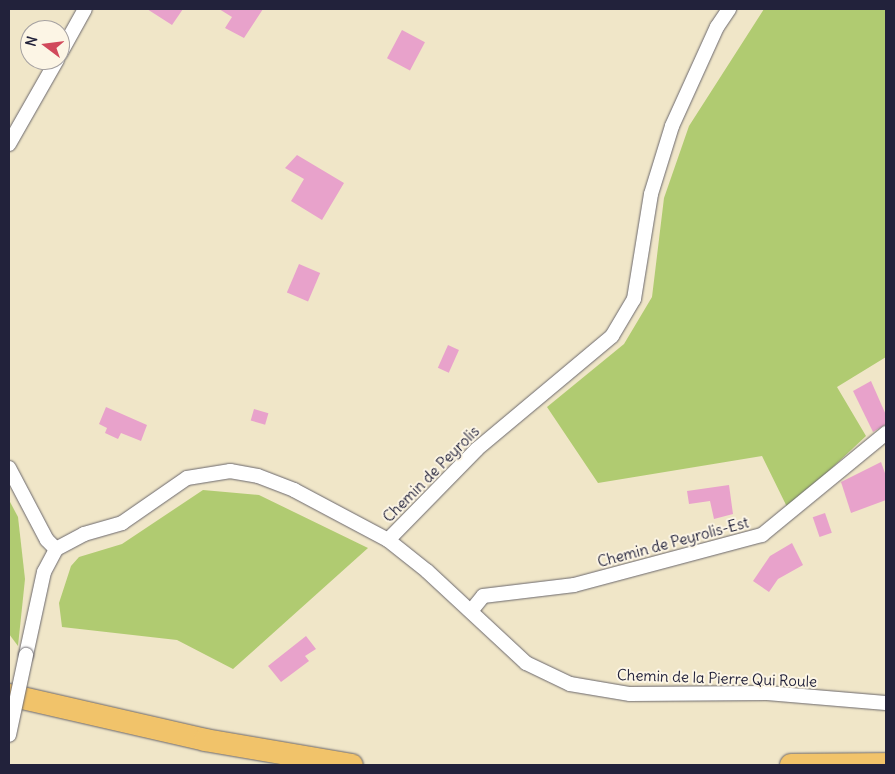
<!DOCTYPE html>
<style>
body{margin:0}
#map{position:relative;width:895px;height:774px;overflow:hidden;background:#f0e6c8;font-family:Delius,sans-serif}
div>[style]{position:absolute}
.green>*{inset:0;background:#b0cb71}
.building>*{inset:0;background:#e8a2cb;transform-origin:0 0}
.roads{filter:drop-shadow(0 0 1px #6a676c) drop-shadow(0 0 1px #6a676c)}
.street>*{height:14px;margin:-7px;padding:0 7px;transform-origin:7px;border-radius:7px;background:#fff}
.primary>*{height:22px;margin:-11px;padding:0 11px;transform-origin:11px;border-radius:11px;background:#f1c36a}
.bridges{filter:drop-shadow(0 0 1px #6a676c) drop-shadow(0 0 1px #6a676c)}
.street-bridge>*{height:14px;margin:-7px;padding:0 7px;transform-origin:7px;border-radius:7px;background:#fff}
span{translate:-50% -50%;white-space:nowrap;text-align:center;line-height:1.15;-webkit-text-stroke:4px #fcf5e5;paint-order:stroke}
.street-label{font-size:15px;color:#22223b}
.frame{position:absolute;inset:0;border:10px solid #22223b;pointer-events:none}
.north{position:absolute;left:20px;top:20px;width:50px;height:50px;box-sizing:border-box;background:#fcf5e5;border:1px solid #a5a1a1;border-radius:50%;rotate:285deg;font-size:14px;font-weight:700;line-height:20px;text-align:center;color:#22223b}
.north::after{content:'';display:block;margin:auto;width:18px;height:22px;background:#d1495b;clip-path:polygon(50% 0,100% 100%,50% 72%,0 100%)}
</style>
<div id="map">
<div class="green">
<i style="clip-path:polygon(764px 9px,886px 9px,886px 357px,837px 387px,866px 436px,788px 509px,762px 456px,598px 483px,547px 407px,624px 344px,652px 297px,664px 198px,689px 126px)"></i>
<i style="clip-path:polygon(203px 490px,259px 495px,368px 548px,233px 669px,177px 640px,62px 627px,59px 603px,71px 566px,79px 557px,122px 544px)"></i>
<i style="clip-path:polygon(9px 500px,18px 517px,25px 579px,18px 646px,9px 634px)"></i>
</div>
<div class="building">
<i style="clip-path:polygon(147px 9px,183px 9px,172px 25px)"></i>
<i style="clip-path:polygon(219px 9px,263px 9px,244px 38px,225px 28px,232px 17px)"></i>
<i style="left:402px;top:30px;width:26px;height:32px;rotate:28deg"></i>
<i style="clip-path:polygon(297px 155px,344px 183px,322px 220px,291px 201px,304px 179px,285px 168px)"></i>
<i style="left:299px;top:264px;width:23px;height:31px;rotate:23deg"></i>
<i style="left:448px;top:345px;width:12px;height:25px;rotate:24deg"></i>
<i style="clip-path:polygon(871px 381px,886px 415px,886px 424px,873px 432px,853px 391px)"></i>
<i style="clip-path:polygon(106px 407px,147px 425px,141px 441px,121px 433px,118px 439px,105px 433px,107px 428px,99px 424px)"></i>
<i style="left:254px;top:409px;width:15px;height:12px;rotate:16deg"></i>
<i style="clip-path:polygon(881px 462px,886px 476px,886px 500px,851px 513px,841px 482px)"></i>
<i style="clip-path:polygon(729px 485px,733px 514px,714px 519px,710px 501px,689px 504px,687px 491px)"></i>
<i style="left:825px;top:513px;width:21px;height:13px;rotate:71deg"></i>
<i style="clip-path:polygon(792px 543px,803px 565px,778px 579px,769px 592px,753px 581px,770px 556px)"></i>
<i style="clip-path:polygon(306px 636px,316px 649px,305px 656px,309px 661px,281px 682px,268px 666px)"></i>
</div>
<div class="roads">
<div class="street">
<i style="left:60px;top:54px;width:51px;rotate:-60.9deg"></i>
<i style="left:9px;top:144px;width:97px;rotate:-60.3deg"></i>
<i style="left:9px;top:468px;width:81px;rotate:62.2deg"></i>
<i style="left:47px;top:540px;width:13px;rotate:45deg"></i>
<i style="left:388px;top:540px;width:127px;rotate:-45.6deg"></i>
<i style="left:477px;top:449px;width:176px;rotate:-39.9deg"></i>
<i style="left:612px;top:336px;width:43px;rotate:-59.3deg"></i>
<i style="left:634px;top:299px;width:106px;rotate:-80.8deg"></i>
<i style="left:651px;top:194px;width:71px;rotate:-72.8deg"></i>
<i style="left:672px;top:126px;width:109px;rotate:-65.6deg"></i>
<i style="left:717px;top:27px;width:22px;rotate:-56deg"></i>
<i style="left:471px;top:611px;width:19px;rotate:-51deg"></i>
<i style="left:483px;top:596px;width:92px;rotate:-6.9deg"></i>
<i style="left:574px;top:585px;width:195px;rotate:-14.9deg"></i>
<i style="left:762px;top:535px;width:161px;rotate:-39.4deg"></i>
<i style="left:26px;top:655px;width:85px;rotate:-77.8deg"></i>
<i style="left:44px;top:572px;width:26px;rotate:-62deg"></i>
<i style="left:56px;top:549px;width:32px;rotate:-28deg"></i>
<i style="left:84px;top:534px;width:40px;rotate:-16deg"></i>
<i style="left:122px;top:523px;width:79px;rotate:-34.7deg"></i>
<i style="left:187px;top:478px;width:44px;rotate:-9.2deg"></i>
<i style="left:230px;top:471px;width:28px;rotate:10deg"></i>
<i style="left:258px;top:476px;width:39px;rotate:21deg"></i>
<i style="left:294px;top:490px;width:106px;rotate:28deg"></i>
<i style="left:388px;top:540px;width:50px;rotate:38.5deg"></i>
<i style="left:427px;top:571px;width:135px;rotate:42.9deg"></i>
<i style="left:526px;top:663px;width:49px;rotate:25.5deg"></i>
<i style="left:570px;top:684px;width:61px;rotate:9.5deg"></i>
<i style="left:630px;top:694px;width:137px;rotate:-0.4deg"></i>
<i style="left:767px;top:693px;width:119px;rotate:4.8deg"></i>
</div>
<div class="primary">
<i style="left:9px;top:695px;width:201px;rotate:12.9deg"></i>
<i style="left:205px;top:740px;width:149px;rotate:9.7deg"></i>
<i style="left:791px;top:765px;width:95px;rotate:-0.6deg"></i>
</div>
</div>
<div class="bridges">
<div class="street-bridge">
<i style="left:9px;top:735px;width:82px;rotate:-78deg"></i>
</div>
</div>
<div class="street-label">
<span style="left:431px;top:474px;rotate:-45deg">Chemin de Peyrolis</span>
<span style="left:673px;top:542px;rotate:-15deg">Chemin de Peyrolis-Est</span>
<span style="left:717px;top:678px;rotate:2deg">Chemin de la Pierre Qui Roule</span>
</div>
<div class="frame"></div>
<div class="north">N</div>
</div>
